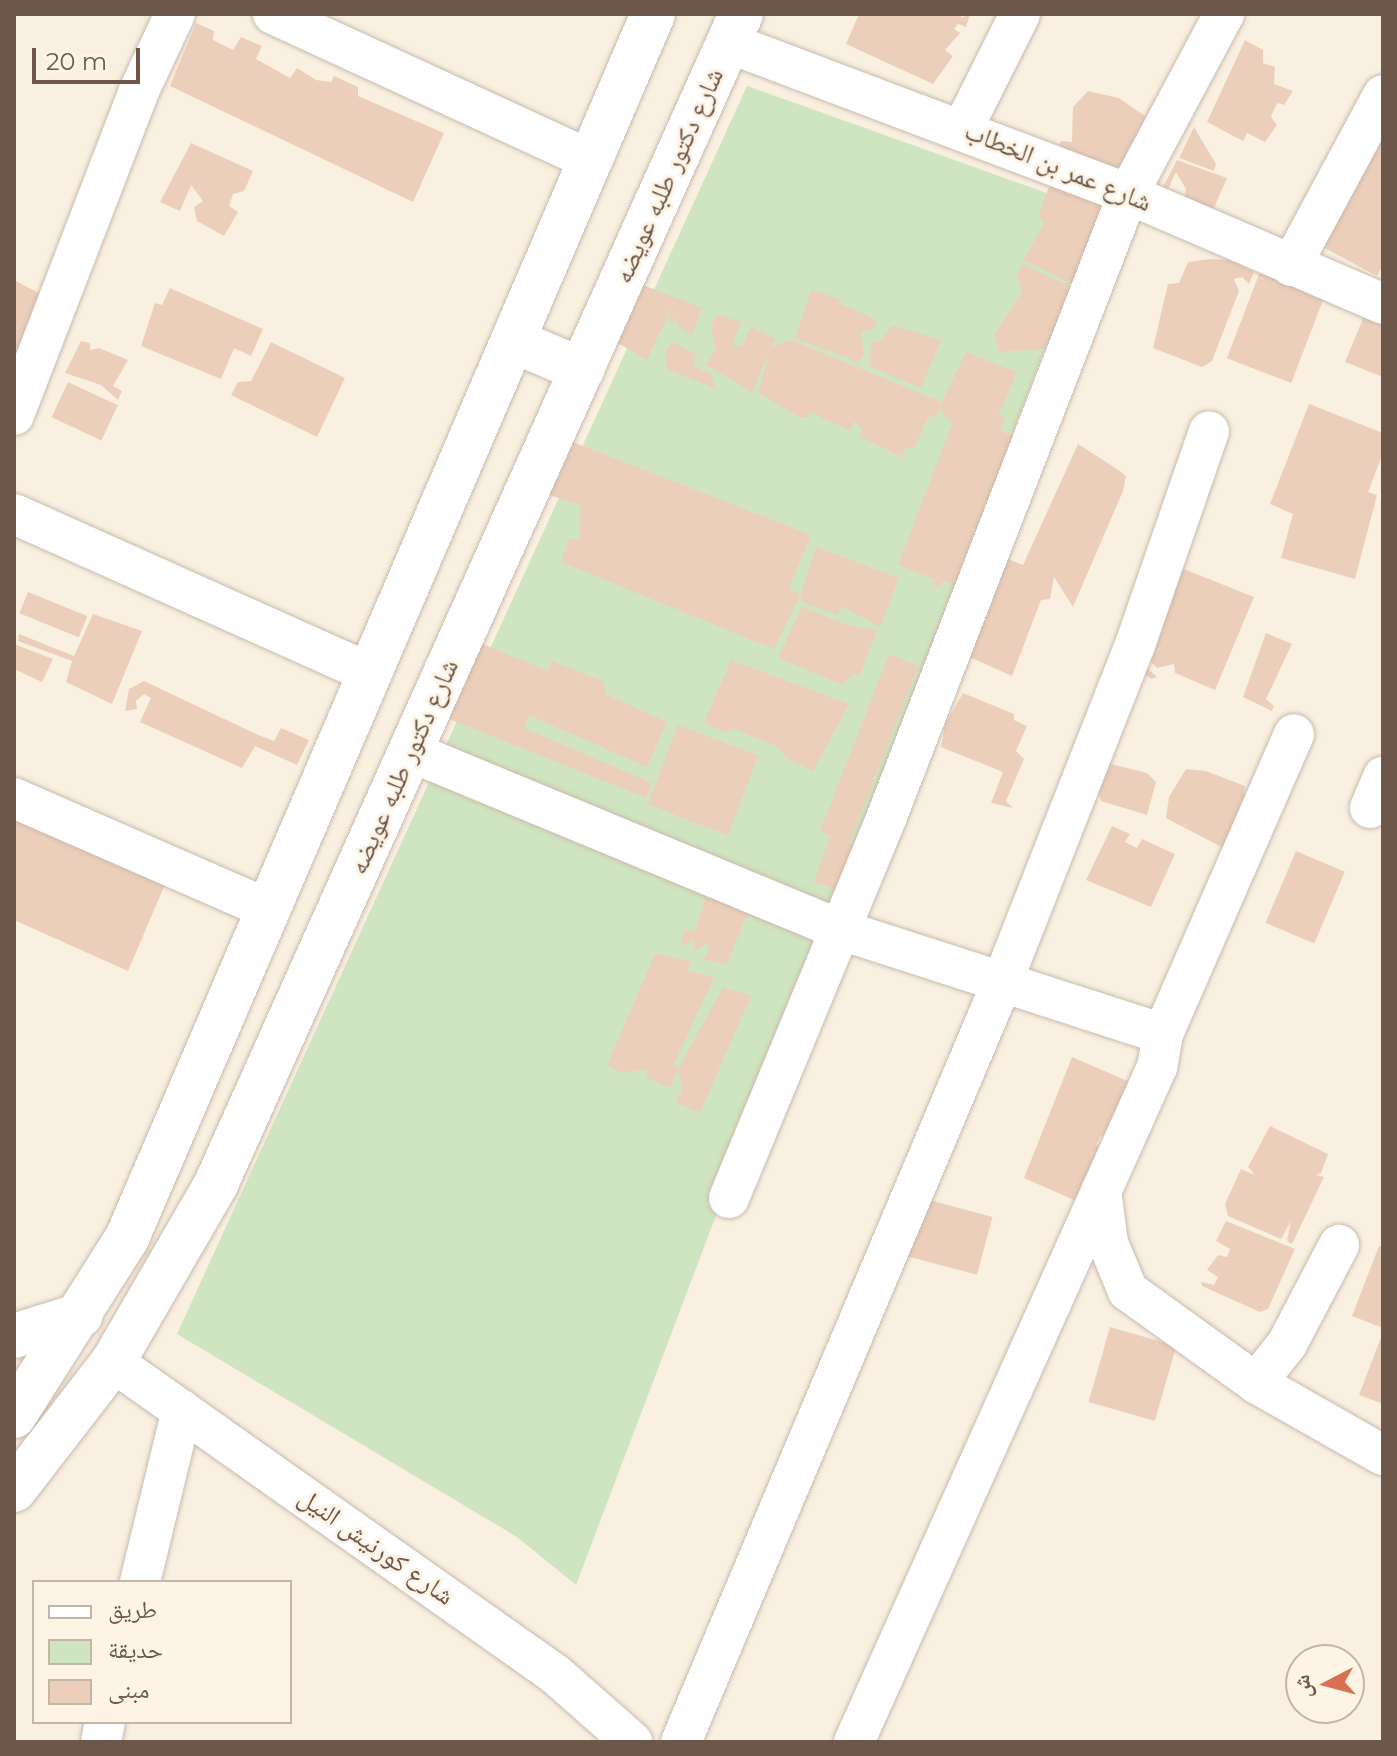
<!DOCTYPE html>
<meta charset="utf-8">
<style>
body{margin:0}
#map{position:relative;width:1397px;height:1756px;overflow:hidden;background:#f9f0e1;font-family:Montserrat,"Noto Naskh Arabic",sans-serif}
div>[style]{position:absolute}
.green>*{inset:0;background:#cfe5c1}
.building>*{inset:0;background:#eccfbb;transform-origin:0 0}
.roads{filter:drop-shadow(0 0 2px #cabaac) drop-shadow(0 0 2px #cabaac)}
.minor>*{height:40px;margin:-20px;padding:0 20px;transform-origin:20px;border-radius:20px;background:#fff}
.tertiary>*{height:44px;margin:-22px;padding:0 22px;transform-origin:22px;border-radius:22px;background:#fff}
span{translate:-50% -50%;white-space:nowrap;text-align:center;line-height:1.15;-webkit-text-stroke:6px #fdf4e6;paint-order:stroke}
.street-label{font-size:26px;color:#6d574a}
.frame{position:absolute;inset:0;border:16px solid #6d574a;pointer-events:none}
.legend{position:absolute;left:32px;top:1580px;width:260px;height:144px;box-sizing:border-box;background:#fdf4e6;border:2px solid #c3b5a8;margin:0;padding:10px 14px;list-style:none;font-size:24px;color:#6d574a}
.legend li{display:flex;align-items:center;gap:16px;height:40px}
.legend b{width:40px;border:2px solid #c3b5a8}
.north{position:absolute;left:1285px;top:1644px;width:80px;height:80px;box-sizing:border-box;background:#fdf4e6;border:2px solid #c3b5a8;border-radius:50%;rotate:264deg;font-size:22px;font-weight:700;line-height:32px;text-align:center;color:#6d574a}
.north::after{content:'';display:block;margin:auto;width:28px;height:36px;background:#d87051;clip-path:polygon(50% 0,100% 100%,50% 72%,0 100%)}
.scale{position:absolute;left:32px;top:48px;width:108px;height:36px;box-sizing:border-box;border:4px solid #6d574a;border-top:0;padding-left:10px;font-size:24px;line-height:28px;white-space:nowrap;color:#6d574a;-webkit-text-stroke:6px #fdf4e6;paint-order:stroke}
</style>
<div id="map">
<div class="green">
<i style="clip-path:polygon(747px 86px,1097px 211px,576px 1585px,517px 1537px,177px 1334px)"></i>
</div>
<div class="building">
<i style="clip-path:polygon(859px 14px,959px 14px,962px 18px,970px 14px,966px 27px,958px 24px,954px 29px,960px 33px,945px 50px,953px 56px,933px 84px,846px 44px)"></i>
<i style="clip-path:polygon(196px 23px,214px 31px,213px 40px,233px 50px,241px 37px,262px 46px,256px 59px,290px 78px,297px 68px,316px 80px,331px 82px,334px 76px,358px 87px,358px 96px,444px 133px,413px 202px,170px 86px)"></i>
<i style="clip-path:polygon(1245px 40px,1263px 50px,1263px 63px,1275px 67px,1274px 84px,1293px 91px,1284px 105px,1277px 103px,1271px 117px,1277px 125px,1265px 142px,1247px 133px,1243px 141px,1207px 122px)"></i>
<i style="clip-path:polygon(1088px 91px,1119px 98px,1152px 121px,1128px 177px,1056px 152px,1061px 141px,1072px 142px,1073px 107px)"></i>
<i style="clip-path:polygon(1383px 121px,1383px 265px,1377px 276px,1319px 245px)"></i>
<i style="clip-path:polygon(1194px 127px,1216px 164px,1214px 171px,1179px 158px)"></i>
<i style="clip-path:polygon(191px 143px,253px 171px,244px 191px,233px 194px,229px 206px,238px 212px,224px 236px,197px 221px,194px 207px,203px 201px,191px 185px,180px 211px,160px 202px)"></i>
<i style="clip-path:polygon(1177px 160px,1227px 178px,1210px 217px,1184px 200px,1186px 189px,1176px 172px,1168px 189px,1162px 189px)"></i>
<i style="clip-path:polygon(1051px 181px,1106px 199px,1076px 286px,1023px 260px,1044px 224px,1039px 214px)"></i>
<i style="clip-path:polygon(1210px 259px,1231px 260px,1254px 272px,1249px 284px,1242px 277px,1234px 279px,1239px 291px,1212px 361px,1202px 367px,1153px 348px,1168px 284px,1179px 283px,1188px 262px)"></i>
<i style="clip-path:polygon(1023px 264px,1076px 290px,1045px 349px,999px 352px,994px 335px,1022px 291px,1017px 275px)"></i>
<i style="left:1263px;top:264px;width:69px;height:101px;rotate:21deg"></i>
<i style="clip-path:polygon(14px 280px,52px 300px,14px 367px)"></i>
<i style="clip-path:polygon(638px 283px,702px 308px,692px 335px,679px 328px,676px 316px,674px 323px,668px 320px,675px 301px,647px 360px,616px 342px)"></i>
<i style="clip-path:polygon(170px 288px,263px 329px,251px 356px,234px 348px,221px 379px,141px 346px,155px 303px,162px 305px)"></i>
<i style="clip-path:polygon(811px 290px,841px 299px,839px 303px,877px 320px,873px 330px,861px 331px,864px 355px,858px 362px,795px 338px)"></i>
<i style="clip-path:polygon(717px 314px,741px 322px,732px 344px,741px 347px,751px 327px,775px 339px,752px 392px,706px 365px,716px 349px,711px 327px)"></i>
<i style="clip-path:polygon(1365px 314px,1383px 322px,1383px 377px,1345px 362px)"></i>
<i style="clip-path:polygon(892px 325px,941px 340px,921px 388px,869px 366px,871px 342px,881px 341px)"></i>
<i style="clip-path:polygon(791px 340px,941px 402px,937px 416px,928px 417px,915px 447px,906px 448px,902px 457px,860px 437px,862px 429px,854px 421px,851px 431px,809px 412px,810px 417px,799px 417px,758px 393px,771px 347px)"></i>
<i style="clip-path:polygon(81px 341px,90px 343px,90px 350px,99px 348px,128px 360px,113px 386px,122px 391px,118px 400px,101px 385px,65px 373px)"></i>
<i style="clip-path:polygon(271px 342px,345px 378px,317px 437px,231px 395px,238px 382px,251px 381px)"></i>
<i style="clip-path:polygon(673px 342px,697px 355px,693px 366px,713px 375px,714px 388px,667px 369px,665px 353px)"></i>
<i style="clip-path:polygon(966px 352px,1017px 372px,998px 416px,1006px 417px,1000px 431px,1024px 438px,964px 588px,943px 581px,940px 587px,931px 584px,935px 580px,898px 565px,952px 424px,939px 408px)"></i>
<i style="left:68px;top:382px;width:55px;height:39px;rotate:25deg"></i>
<i style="clip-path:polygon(1309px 404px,1383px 433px,1383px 453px,1368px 492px,1377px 495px,1355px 579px,1281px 558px,1293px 514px,1270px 504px)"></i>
<i style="clip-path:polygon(560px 437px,811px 535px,789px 588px,800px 595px,816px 547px,899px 578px,880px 627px,841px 606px,838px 615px,802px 602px,800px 595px,774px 649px,561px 562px,569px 539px,579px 539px,581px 506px,536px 490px)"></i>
<i style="clip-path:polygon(1078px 444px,1120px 471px,1126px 476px,1123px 491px,1073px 607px,1054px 577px,1050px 599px,1041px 600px,1012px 676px,954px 650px,996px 554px,1023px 565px)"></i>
<i style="clip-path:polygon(1184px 569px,1254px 597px,1215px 690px,1175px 673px,1174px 664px,1157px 668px,1151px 662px,1146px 667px,1157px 677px,1151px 679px,1141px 671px,1159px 595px)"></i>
<i style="left:28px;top:592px;width:64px;height:23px;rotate:22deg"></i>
<i style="clip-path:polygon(802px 607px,850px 626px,877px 630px,860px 675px,853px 673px,843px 685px,778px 658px)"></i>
<i style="clip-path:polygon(93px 614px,142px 631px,112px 704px,66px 682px,72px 661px,18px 641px,19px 634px,74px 656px)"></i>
<i style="clip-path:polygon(1266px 633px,1292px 644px,1266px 699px,1274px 706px,1272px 711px,1243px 697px)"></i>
<i style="clip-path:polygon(480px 643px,548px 671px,552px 661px,604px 682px,605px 694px,667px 722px,647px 767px,529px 715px,524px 728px,652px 783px,646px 798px,449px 719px)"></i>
<i style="clip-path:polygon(14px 644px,53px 659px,42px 682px,14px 669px)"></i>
<i style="clip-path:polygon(889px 654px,918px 666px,849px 843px,864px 852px,847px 893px,814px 882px,830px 836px,820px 831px)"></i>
<i style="clip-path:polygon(731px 660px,849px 704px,813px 771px,786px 758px,776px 746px,732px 728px,727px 733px,704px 723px)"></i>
<i style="clip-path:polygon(144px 681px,258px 735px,274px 741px,281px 728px,309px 740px,297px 765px,255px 746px,242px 768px,140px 722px,151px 698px,144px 694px,136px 701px,137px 709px,125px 711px,129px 689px)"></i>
<i style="clip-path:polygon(963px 693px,1014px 714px,1014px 720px,1027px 726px,1016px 751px,1024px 759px,1006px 801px,1013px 808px,991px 803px,1003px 772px,941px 747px,945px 724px)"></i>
<i style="left:678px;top:725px;width:86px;height:85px;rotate:21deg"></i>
<i style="clip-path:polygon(1103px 762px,1147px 773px,1156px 782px,1147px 815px,1101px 801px,1098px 790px)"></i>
<i style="clip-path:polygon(1186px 769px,1206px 771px,1245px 786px,1244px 794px,1257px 802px,1231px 852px,1166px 818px,1169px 797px)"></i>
<i style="clip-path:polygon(14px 813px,166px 882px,128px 971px,14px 920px)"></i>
<i style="clip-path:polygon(1112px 826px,1130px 834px,1125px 842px,1137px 848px,1142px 839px,1175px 854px,1151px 907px,1086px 880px)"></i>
<i style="left:1296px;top:851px;width:53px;height:78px;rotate:23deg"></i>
<i style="clip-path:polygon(709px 888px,752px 901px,727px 964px,704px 960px,710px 947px,706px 944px,695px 951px,692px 937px,688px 945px,681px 944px,685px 930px,694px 932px)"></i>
<i style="clip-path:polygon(655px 954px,691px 961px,688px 971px,714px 977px,674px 1064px,678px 1069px,723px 987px,751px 996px,700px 1113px,676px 1103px,682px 1089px,678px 1069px,670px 1088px,645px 1077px,650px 1069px,622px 1073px,607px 1065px)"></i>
<i style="clip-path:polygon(1072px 1057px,1130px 1082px,1106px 1137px,1101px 1135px,1096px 1145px,1106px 1149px,1083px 1204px,1024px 1178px)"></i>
<i style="clip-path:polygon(1270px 1126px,1328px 1154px,1321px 1173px,1316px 1175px,1324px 1177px,1292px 1244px,1287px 1241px,1291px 1221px,1281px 1239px,1228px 1216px,1225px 1204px,1241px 1169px,1255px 1175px,1248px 1167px)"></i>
<i style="left:922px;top:1198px;width:73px;height:60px;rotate:15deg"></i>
<i style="clip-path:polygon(1226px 1221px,1295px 1249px,1268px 1309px,1260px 1312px,1202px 1286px,1201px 1282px,1214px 1285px,1218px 1277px,1207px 1270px,1218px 1255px,1227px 1257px,1230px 1249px,1216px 1241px)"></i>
<i style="clip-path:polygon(1379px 1246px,1383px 1248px,1383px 1328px,1352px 1316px)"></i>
<i style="left:1110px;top:1327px;width:69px;height:78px;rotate:16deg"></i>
<i style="clip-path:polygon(1383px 1332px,1383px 1404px,1359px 1395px)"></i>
</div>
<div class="roads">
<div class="minor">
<i style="left:273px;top:14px;width:350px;rotate:24.7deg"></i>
<i style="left:729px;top:43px;width:427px;rotate:20.7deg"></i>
<i style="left:1128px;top:194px;width:278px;rotate:23.3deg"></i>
<i style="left:963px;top:128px;width:127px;rotate:-63.4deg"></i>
<i style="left:1291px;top:266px;width:194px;rotate:-61.7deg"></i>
<i style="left:14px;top:415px;width:345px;rotate:-68.9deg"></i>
<i style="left:138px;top:93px;width:87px;rotate:-64.9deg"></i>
<i style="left:14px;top:514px;width:389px;rotate:24.1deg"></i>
<i style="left:411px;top:752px;width:465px;rotate:22.5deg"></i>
<i style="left:841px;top:930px;width:338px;rotate:17.9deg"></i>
<i style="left:1163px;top:1034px;width:34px;rotate:100deg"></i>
<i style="left:1157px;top:1067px;width:740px;rotate:114.17deg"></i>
<i style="left:14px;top:798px;width:279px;rotate:23.6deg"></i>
<i style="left:1370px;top:808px;width:34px;rotate:-67deg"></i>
<i style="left:1163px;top:1034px;width:327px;rotate:-66.4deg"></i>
<i style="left:1101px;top:1191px;width:52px;rotate:82.3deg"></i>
<i style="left:1108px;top:1243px;width:52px;rotate:67.4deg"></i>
<i style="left:1128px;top:1291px;width:158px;rotate:35.7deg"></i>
<i style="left:1256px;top:1383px;width:146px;rotate:29.6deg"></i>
<i style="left:729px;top:1198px;width:413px;rotate:-67.5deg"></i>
<i style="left:887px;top:816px;width:667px;rotate:-68.82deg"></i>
<i style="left:1128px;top:194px;width:204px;rotate:-61.9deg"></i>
<i style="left:113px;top:1362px;width:541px;rotate:35.22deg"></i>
<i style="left:555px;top:1674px;width:103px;rotate:41.4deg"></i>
<i style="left:1256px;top:1383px;width:50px;rotate:-51.5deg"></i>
<i style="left:1287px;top:1344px;width:112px;rotate:-62.3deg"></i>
<i style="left:140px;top:1582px;width:177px;rotate:-76.3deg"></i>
<i style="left:101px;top:1742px;width:20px;rotate:-79deg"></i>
<i style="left:681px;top:1742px;width:827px;rotate:-67.09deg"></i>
<i style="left:1003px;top:980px;width:360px;rotate:-68.5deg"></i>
<i style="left:1135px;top:645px;width:226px;rotate:-70.9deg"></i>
</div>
<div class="tertiary">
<i style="left:514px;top:341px;width:74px;rotate:23.1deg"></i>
<i style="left:14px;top:1336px;width:70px;rotate:-17.4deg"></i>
<i style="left:14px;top:1416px;width:211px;rotate:-57.6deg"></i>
<i style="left:127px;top:1238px;width:1332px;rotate:-66.74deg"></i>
<i style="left:14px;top:1490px;width:162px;rotate:-52.3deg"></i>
<i style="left:113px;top:1362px;width:206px;rotate:-59.9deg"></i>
<i style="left:216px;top:1184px;width:1282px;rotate:-65.83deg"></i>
</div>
</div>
<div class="street-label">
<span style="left:1058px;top:167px;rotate:22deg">شارع عمر بن الخطاب</span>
<span style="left:669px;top:176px;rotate:-66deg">شارع دكتور طلبه عويضه</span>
<span style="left:404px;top:767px;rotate:-66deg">شارع دكتور طلبه عويضه</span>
<span style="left:376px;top:1547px;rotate:35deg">شارع كورنيش النيل</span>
</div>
<div class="frame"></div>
<ul class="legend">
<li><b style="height:10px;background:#fff"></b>طريق</li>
<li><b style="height:22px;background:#cfe5c1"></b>حديقة</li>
<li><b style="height:22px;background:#eccfbb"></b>مبنى</li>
</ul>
<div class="north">ش</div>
<div class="scale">20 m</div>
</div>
